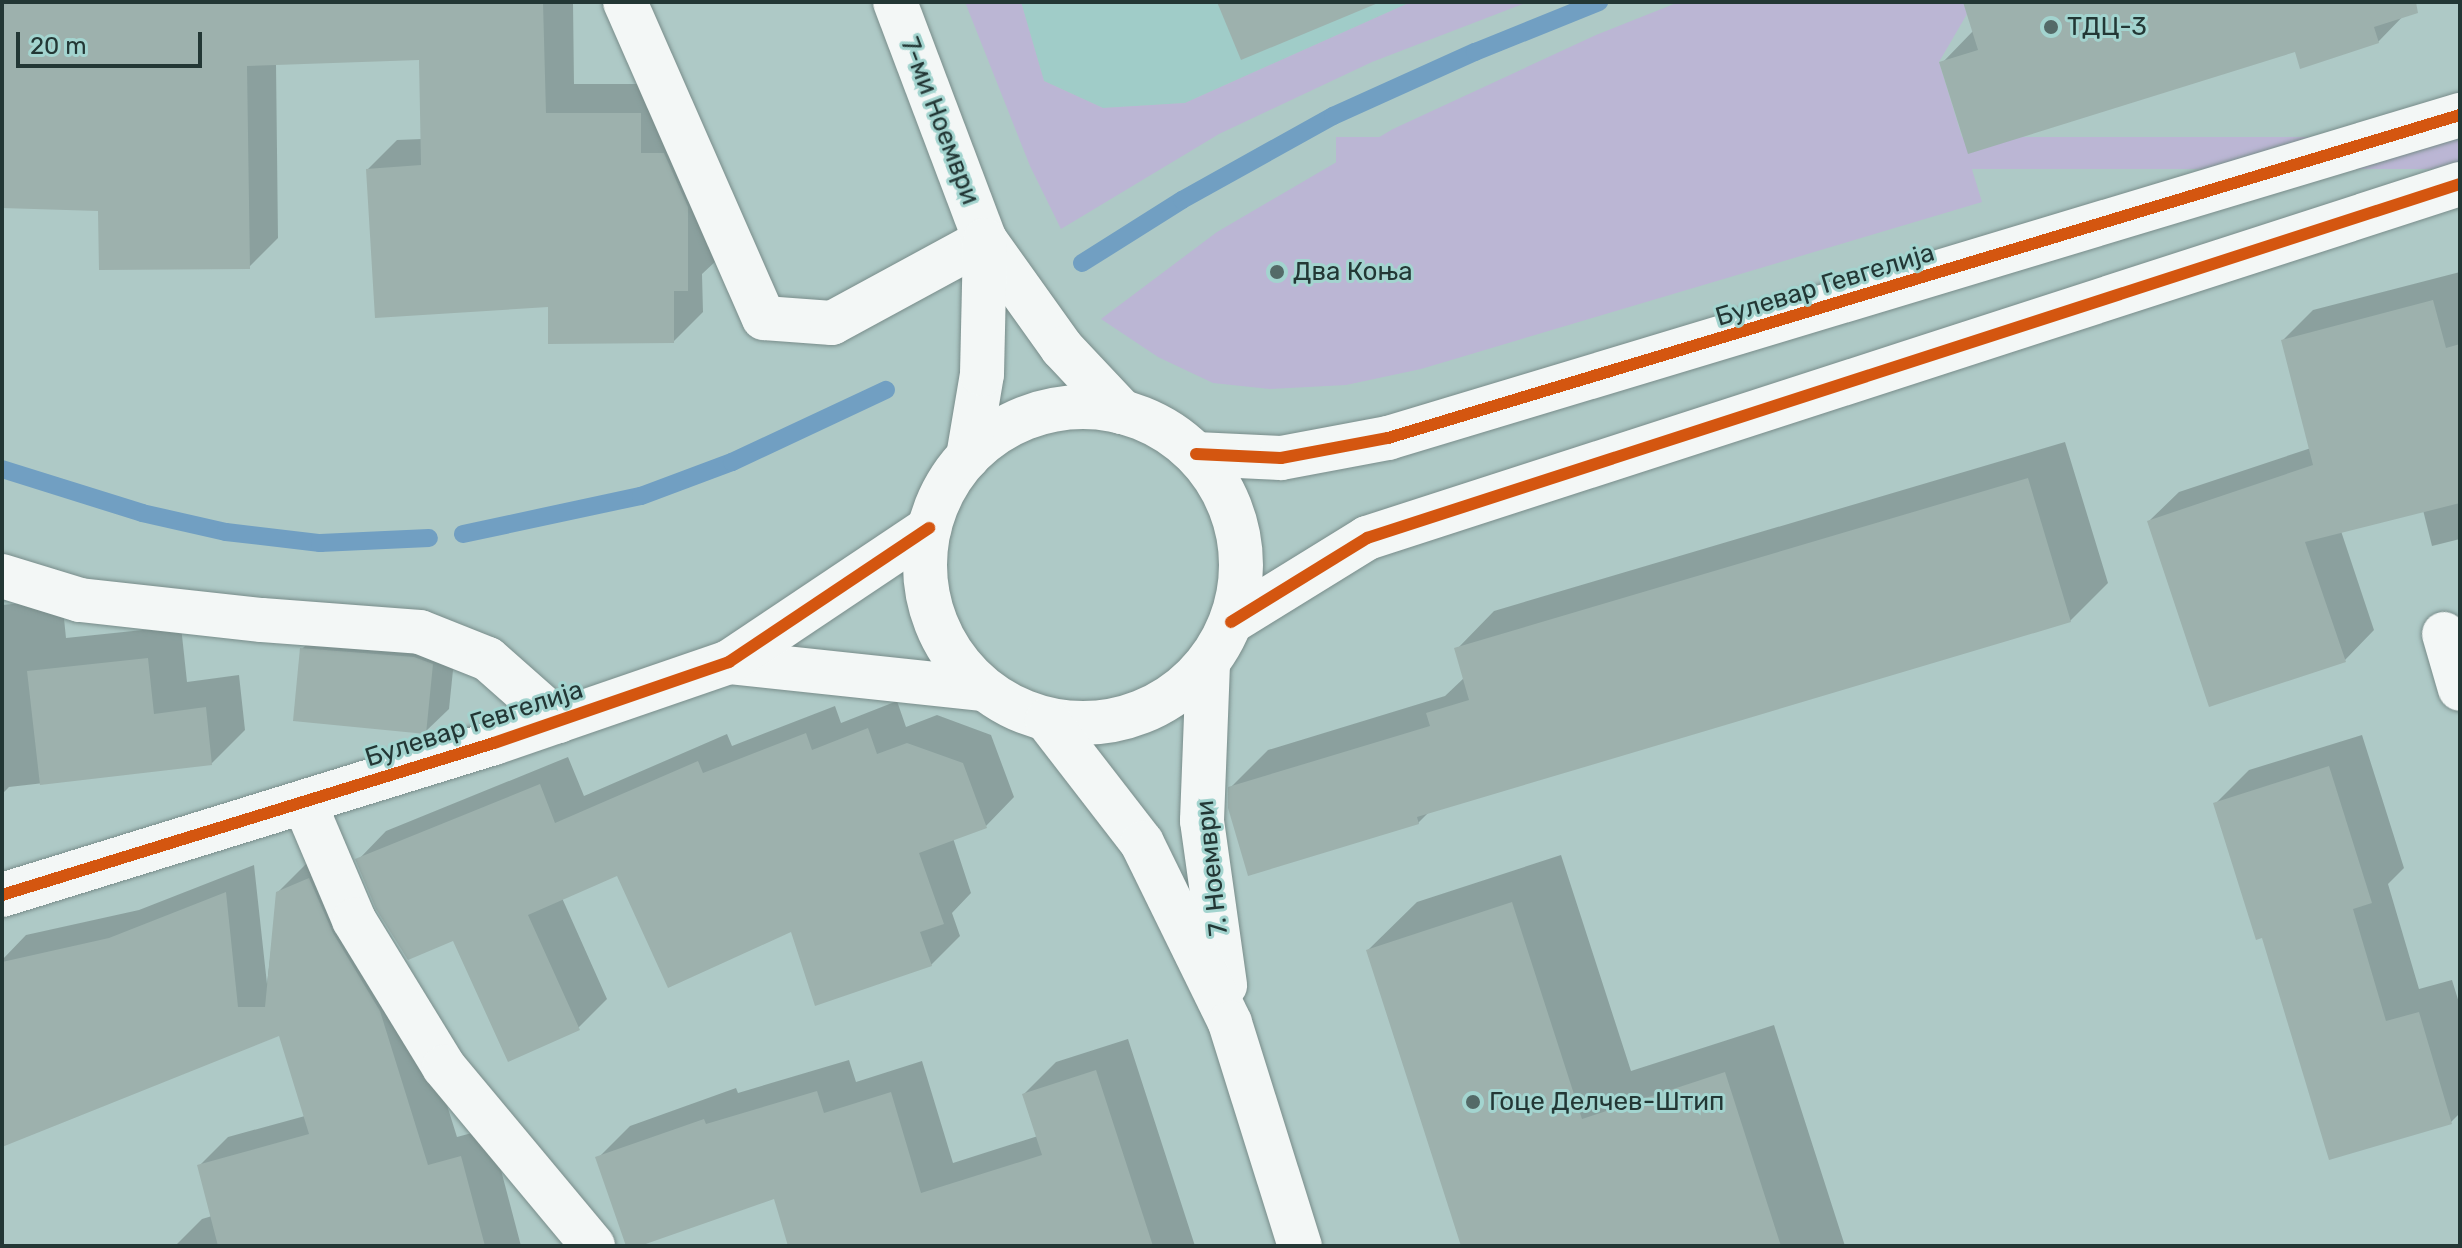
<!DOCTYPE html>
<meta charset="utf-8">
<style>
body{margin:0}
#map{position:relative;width:2462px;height:1248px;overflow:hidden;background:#aec9c6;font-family:Rubik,sans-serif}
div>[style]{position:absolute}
.built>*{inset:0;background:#a0ccc8}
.green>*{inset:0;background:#bbb6d4;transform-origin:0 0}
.shadow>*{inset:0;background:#0003}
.stream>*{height:18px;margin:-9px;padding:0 9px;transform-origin:9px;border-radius:9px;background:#719fc2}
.building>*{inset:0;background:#9db1ad}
.roads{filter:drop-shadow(0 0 2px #788c8a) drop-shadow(0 0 2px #788c8a)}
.minor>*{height:44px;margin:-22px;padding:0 22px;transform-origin:22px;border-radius:22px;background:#f3f7f6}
.secondary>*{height:44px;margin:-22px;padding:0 22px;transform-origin:22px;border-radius:22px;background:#f3f7f6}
.secondary>.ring{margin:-22px;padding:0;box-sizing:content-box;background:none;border:44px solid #f3f7f6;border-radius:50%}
.cycleway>*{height:12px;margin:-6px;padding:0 6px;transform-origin:6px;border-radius:6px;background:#d45610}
.dots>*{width:22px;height:22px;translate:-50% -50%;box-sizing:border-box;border:4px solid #a3d4cf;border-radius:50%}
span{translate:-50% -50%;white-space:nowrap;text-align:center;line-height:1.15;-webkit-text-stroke:6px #a3d4cf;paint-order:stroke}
.poi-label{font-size:26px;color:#233735}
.left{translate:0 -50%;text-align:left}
.street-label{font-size:26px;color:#233735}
.frame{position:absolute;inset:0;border:4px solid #233735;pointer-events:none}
.scale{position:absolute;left:16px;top:32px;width:186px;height:36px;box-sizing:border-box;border:4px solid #233735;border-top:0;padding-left:10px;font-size:24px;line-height:28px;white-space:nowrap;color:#233735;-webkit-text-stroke:6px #a3d4cf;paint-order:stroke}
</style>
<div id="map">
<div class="built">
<i style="clip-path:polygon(1021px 2px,1411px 2px,1185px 103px,1103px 108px,1044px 81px)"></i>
</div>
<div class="green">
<i style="clip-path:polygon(965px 2px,1021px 2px,1044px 81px,1103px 108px,1185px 103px,1411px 2px,1528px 2px,1372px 62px,1219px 134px,1061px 229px,1030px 166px)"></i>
<i style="clip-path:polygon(1679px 2px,1963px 2px,1967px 14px,1939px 62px,1982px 202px,1421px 369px,1346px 385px,1270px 389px,1213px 383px,1158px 357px,1101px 319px,1217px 232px,1393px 129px,1596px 35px)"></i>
<i style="left:2460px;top:137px;width:32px;height:1124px;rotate:90deg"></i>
</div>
<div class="shadow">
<i style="clip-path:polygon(2px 2px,573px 2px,574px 84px,670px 84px,717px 260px,702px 274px,703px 312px,674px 341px,550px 305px,368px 169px,397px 140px,422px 139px,421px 58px,276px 63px,278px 238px,249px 267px,100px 209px,2px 206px)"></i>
<i style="clip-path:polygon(1965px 2px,2409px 2px,2411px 8px,2378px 42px,2296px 49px,1942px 63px,1974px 30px)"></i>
<i style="clip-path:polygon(2460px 272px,2460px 539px,2432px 546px,2423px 510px,2341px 531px,2374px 630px,2345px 660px,2149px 521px,2179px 492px,2311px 448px,2283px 340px,2313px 310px)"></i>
<i style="clip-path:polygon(2065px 442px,2108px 583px,2070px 621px,1430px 811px,1418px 823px,1230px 788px,1268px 750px,1445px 696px,1465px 677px,1457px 649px,1494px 611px)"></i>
<i style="clip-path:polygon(62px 599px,66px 638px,181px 626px,187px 682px,239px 675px,245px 730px,211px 764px,9px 787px,2px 794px,2px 605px)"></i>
<i style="clip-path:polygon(326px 625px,456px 641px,449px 709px,425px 732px,302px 649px)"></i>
<i style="clip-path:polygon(897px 701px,906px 727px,937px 715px,991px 735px,1014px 797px,986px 826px,953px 838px,971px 893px,952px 913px,960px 936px,931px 965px,792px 929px,618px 874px,562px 898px,607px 999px,578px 1028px,454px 939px,358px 860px,386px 831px,568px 757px,584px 796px,727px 734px,732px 746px,835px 706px,841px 723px)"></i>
<i style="clip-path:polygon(2362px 735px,2404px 868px,2388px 884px,2419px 989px,2452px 980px,2460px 1006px,2460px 1113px,2451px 1122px,2264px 935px,2216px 803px,2249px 770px)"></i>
<i style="clip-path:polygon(1561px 855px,1631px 1071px,1774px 1025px,1845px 1246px,1464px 1246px,1368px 950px,1417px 902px)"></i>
<i style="clip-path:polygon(307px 863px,408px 981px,457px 1137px,490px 1128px,521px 1246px,175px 1246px,202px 1219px,212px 1216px,199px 1166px,228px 1137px,305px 1116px,280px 1033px,2px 1145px,2px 960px,26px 935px,139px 910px,254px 865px,267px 984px,278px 892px)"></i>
<i style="clip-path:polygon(1128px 1039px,1195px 1246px,790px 1246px,775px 1197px,628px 1246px,598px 1158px,630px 1126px,736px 1088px,738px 1093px,849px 1060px,856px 1082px,922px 1061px,953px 1163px,1038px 1136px,1024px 1094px,1056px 1062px)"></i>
</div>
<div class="stream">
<i style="left:1082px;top:263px;width:118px;rotate:-32.2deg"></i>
<i style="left:1182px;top:200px;width:173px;rotate:-29.1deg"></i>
<i style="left:1333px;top:116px;width:156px;rotate:-24.3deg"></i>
<i style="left:1475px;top:52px;width:134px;rotate:-22deg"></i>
<i style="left:2px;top:469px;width:147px;rotate:17.4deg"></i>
<i style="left:142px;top:513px;width:86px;rotate:12.7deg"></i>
<i style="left:226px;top:532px;width:95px;rotate:6.7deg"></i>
<i style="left:320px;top:543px;width:109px;rotate:-2.6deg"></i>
<i style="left:463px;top:534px;width:182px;rotate:-12.1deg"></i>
<i style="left:641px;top:496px;width:97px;rotate:-20.5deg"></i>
<i style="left:732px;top:462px;width:170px;rotate:-25.1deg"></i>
</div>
<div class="building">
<i style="clip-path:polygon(2px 2px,543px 2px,546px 113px,641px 113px,641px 153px,664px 153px,688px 207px,688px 291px,674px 291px,674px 343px,548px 344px,548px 307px,375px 318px,366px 169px,421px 165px,419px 60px,247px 66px,250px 269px,99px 270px,98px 211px,2px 208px)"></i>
<i style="clip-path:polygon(1217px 2px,1378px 2px,1378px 3px,1241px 60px)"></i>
<i style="clip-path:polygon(1963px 2px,2416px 2px,2418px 13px,2374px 27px,2379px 43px,2300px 69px,2295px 52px,1968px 154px,1939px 62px,1978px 50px)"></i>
<i style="clip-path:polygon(2433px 300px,2446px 348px,2460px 344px,2460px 503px,2305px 542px,2346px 662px,2209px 707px,2147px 521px,2313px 465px,2281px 340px)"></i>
<i style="clip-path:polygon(2028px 478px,2071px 622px,1417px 817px,1419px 824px,1248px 876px,1228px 808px,1228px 787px,1430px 726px,1426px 713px,1469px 700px,1454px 648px)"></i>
<i style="clip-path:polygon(300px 648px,414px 657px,433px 664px,426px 734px,293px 721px)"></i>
<i style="clip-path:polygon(148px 658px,154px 714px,206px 707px,212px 765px,40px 785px,27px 671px)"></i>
<i style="clip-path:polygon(868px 728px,877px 754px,907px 743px,963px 763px,987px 828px,919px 853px,944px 924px,920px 932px,932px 966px,815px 1006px,791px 932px,668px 988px,617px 876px,528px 915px,580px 1030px,508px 1062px,453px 941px,408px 960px,376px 909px,355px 859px,540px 784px,555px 823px,698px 761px,703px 773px,806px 733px,812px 750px)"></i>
<i style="clip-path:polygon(2329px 766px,2372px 903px,2353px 909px,2386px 1021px,2419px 1012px,2452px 1124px,2329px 1160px,2262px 938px,2256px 940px,2213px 803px)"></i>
<i style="clip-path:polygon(309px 878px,333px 933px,380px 1011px,428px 1165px,461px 1156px,485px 1246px,218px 1246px,197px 1165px,309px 1134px,279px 1036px,2px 1147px,2px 962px,109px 938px,226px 892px,238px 1007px,265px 1007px,276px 892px)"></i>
<i style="clip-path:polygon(1512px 902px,1582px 1119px,1725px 1072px,1781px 1246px,1461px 1246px,1366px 950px)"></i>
<i style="clip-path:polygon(1096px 1070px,1153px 1246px,788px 1246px,774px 1199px,640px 1246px,626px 1246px,595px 1157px,704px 1119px,706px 1124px,817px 1091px,824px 1113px,891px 1092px,921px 1193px,1042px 1155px,1022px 1094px)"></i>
</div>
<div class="roads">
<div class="minor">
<i style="left:625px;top:2px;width:345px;rotate:66.3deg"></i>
<i style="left:764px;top:318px;width:68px;rotate:4.2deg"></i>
<i style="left:832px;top:323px;width:174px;rotate:-28.5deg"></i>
<i style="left:2px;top:576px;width:82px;rotate:17.1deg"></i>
<i style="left:80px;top:600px;width:183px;rotate:6.3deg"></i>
<i style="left:262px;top:620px;width:158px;rotate:4.3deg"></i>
<i style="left:420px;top:632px;width:73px;rotate:21.7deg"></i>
<i style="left:488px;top:659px;width:94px;rotate:41.5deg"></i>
<i style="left:2444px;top:634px;width:57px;rotate:73.8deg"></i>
<i style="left:729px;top:662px;width:255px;rotate:6.1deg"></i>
<i style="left:304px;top:802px;width:128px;rotate:67deg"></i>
<i style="left:354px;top:920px;width:172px;rotate:58.5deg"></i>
<i style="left:444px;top:1067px;width:233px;rotate:50.2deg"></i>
<i style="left:2px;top:895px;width:515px;rotate:-17.17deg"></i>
<i style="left:494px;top:743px;width:249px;rotate:-19deg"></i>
<i style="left:729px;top:662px;width:241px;rotate:-33.8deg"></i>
</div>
<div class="secondary">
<i style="left:895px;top:2px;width:254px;rotate:69.3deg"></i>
<i style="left:985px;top:240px;width:133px;rotate:54.5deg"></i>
<i style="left:1062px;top:348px;width:88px;rotate:46.8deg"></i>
<i class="ring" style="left:925px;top:407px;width:272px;height:272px"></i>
<i style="left:1196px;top:454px;width:85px;rotate:2.7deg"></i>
<i style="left:1281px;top:458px;width:109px;rotate:-10.6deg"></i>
<i style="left:1388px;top:438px;width:1120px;rotate:-16.77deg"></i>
<i style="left:968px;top:457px;width:84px;rotate:-80.4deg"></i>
<i style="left:982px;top:374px;width:134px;rotate:-88.7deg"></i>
<i style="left:1231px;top:622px;width:160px;rotate:-31.7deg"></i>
<i style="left:1367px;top:538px;width:1149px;rotate:-17.95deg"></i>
<i style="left:1208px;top:664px;width:157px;rotate:92.2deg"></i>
<i style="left:1202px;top:821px;width:166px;rotate:82deg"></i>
<i style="left:1047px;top:720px;width:155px;rotate:52.3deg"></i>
<i style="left:1142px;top:843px;width:200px;rotate:63.9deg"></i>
<i style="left:1230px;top:1023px;width:234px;rotate:72.6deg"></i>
</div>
</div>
<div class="cycleway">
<i style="left:1196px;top:454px;width:85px;rotate:2.7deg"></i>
<i style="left:1281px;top:458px;width:109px;rotate:-10.6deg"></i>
<i style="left:1388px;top:438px;width:1120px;rotate:-16.77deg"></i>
<i style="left:1231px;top:622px;width:160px;rotate:-31.7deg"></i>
<i style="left:1367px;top:538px;width:1149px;rotate:-17.95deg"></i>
<i style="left:2px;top:895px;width:515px;rotate:-17.17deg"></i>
<i style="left:494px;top:743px;width:249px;rotate:-19deg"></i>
<i style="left:729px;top:662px;width:241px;rotate:-33.8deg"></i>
</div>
<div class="dots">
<i style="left:2051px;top:27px;background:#546a68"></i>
<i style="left:1277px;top:272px;background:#546a68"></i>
<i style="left:1473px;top:1102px;background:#546a68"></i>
</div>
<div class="poi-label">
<span class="left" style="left:2067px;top:27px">ТДЦ-3</span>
<span class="left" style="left:1293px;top:272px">Два Коња</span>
<span class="left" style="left:1489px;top:1102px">Гоце Делчев-Штип</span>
</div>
<div class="street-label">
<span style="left:940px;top:121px;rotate:69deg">7-ми Ноември</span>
<span style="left:1825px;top:285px;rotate:-17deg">Булевар Гевгелија</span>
<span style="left:474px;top:724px;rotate:-18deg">Булевар Гевгелија</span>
<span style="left:1212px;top:868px;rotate:-96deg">7. Ноември</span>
</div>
<div class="frame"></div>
<div class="scale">20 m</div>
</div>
